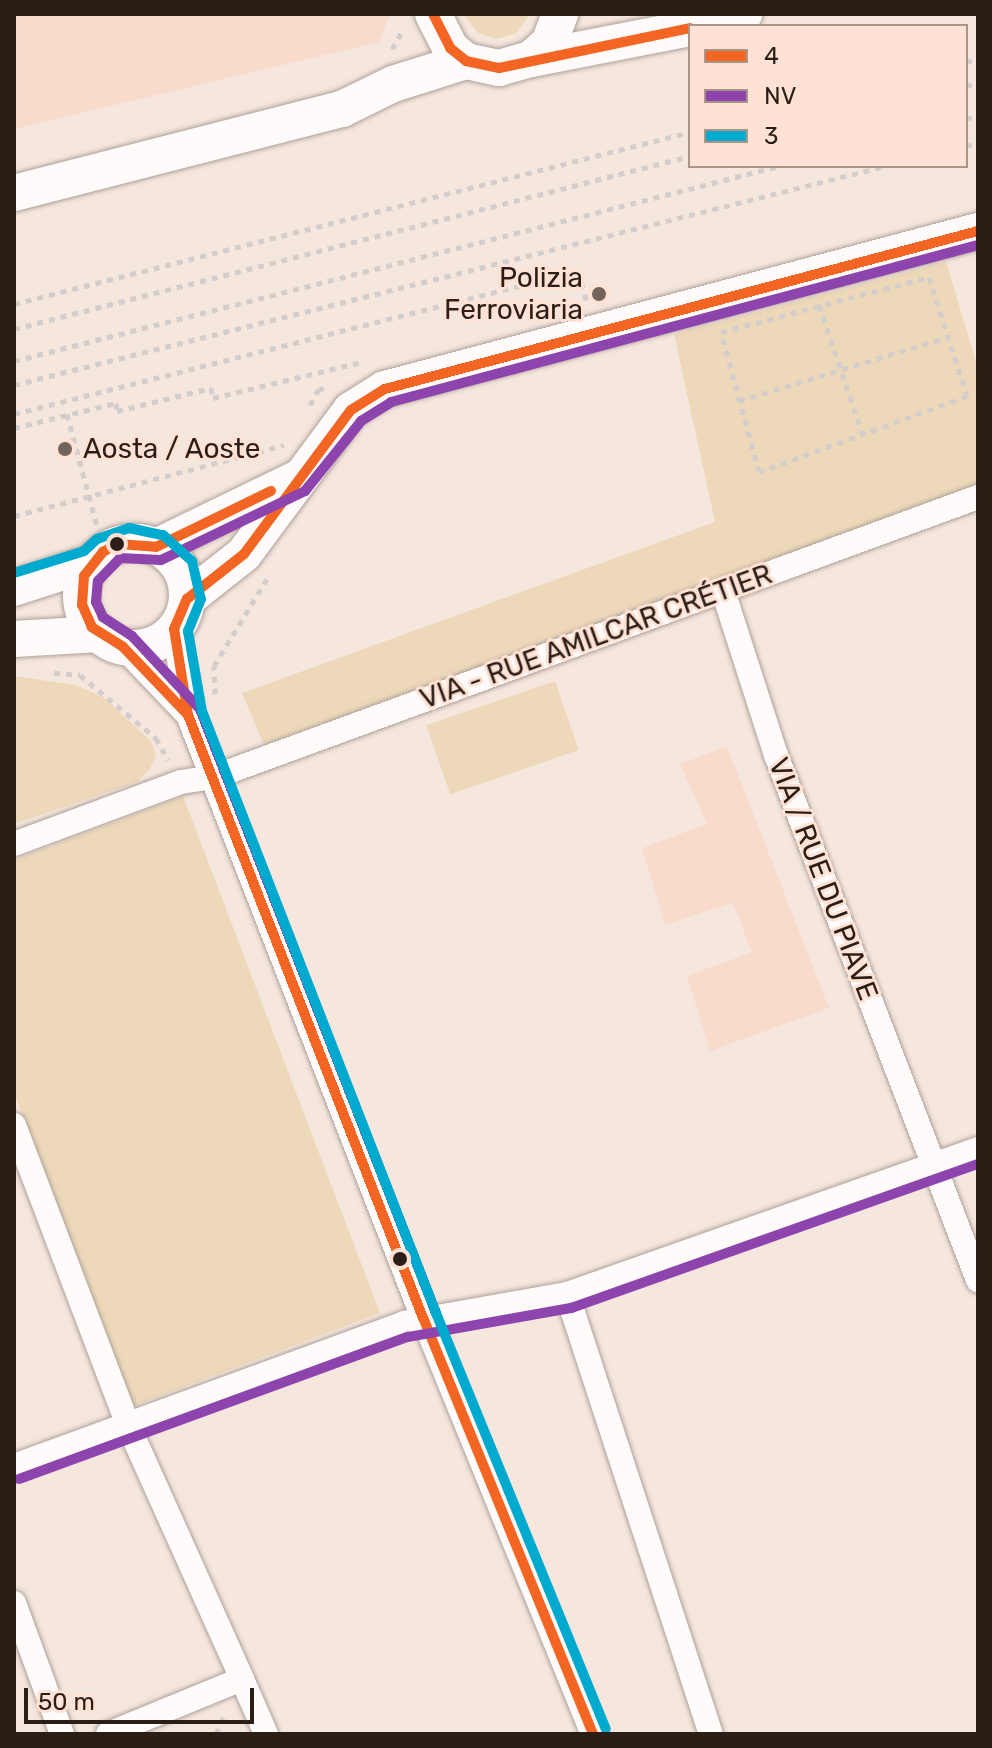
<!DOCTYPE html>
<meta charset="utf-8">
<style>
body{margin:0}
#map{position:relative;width:992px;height:1748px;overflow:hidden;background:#f5e6de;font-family:Rubik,sans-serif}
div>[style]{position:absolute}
.built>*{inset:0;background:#f9dbcb}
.green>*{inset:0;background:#edd9b9;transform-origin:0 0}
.path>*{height:5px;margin-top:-2.5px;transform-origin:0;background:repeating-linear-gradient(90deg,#d3cecc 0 6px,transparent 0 12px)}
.roads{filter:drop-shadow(0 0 2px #aea19a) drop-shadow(0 0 2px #aea19a)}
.street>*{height:24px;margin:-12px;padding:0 12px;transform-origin:12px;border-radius:12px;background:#fefbfa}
.secondary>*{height:36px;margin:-18px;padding:0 18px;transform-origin:18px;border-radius:18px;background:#fefbfa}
.secondary>.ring{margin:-18px;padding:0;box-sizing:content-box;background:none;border:36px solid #fefbfa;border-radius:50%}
.bus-1>*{height:10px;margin:-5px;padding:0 5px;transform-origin:5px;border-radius:5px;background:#f26522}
.bus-2>*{height:10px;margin:-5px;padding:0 5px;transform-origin:5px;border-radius:5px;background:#8e44ad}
.bus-3>*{height:10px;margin:-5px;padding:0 5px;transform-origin:5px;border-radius:5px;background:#00a9ce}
.dots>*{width:22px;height:22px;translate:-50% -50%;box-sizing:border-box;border:4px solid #ffe2d4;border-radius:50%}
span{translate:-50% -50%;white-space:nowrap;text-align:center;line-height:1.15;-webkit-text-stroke:6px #ffe2d4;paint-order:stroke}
.poi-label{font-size:28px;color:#2a1e17}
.right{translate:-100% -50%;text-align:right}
.left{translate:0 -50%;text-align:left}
.street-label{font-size:28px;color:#2a1e17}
.frame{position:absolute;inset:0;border:16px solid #2a1e17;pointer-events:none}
.legend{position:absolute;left:688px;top:24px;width:280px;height:144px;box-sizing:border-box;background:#ffe2d4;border:2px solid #aa9488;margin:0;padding:10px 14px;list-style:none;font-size:24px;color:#2a1e17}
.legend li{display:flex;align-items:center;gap:16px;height:40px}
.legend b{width:40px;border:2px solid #aa9488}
.scale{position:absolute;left:24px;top:1688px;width:230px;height:36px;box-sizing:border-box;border:4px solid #2a1e17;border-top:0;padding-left:10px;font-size:24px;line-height:28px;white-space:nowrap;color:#2a1e17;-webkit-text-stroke:6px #ffe2d4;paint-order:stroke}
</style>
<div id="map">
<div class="built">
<i style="clip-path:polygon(14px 14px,390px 14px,379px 42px,14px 129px)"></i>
<i style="clip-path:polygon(727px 746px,829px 1008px,710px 1051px,687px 976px,752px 952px,733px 903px,665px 925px,642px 848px,707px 824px,680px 764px)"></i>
</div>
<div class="green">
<i style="clip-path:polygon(463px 14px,530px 14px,516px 33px,497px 39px,478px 33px)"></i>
<i style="clip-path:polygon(946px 262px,978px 368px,978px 486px,264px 745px,242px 693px,715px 522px,674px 334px)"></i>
<i style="clip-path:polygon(14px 676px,75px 685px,103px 697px,151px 741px,156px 755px,150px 769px,137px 782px,14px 824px)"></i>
<i style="left:555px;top:681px;width:73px;height:136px;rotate:71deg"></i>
<i style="clip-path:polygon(183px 796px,380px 1313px,133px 1406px,14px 1093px,14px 860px)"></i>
</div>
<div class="path">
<i style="left:392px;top:49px;width:22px;rotate:-60deg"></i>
<i style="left:966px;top:62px;width:12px;rotate:-14deg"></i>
<i style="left:966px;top:86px;width:12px;rotate:-14deg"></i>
<i style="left:966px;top:119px;width:13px;rotate:-18deg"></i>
<i style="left:966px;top:146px;width:12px;rotate:-14deg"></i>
<i style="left:929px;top:277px;width:125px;rotate:72.3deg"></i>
<i style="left:967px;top:396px;width:221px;rotate:159.9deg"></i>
<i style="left:759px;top:472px;width:145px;rotate:-105.2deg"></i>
<i style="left:721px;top:332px;width:215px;rotate:-14.8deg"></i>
<i style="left:14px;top:304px;width:698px;rotate:-14.28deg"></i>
<i style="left:819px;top:305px;width:138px;rotate:71.4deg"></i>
<i style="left:14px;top:329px;width:698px;rotate:-14.35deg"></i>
<i style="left:14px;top:361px;width:789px;rotate:-14.3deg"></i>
<i style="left:14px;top:385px;width:898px;rotate:-14.11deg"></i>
<i style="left:739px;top:401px;width:219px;rotate:-17deg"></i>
<i style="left:310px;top:405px;width:17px;rotate:-62deg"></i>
<i style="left:318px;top:390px;width:9px;rotate:-21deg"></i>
<i style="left:14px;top:414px;width:582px;rotate:-14.23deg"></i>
<i style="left:578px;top:271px;width:32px;rotate:74deg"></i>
<i style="left:67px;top:414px;width:120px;rotate:75deg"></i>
<i style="left:14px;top:428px;width:105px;rotate:-13.8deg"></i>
<i style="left:116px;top:403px;width:8px;rotate:83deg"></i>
<i style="left:117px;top:411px;width:97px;rotate:-13.7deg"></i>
<i style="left:211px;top:388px;width:10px;rotate:79deg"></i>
<i style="left:213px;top:398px;width:153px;rotate:-13.6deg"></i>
<i style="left:14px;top:516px;width:279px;rotate:-14.7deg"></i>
<i style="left:54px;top:673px;width:26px;rotate:4deg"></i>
<i style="left:80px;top:675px;width:99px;rotate:39.7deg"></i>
<i style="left:156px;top:738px;width:25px;rotate:61deg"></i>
<i style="left:215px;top:694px;width:28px;rotate:-92deg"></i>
<i style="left:214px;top:666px;width:102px;rotate:-58.7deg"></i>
<i style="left:216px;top:1734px;width:20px;rotate:-66deg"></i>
</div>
<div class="roads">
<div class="street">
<i style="left:723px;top:591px;width:172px;rotate:72.1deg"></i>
<i style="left:776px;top:755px;width:563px;rotate:68.96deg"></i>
<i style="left:174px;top:629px;width:87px;rotate:80.8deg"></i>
<i style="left:188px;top:715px;width:647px;rotate:68.71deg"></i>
<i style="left:423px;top:1318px;width:449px;rotate:67.8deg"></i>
<i style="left:122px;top:646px;width:95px;rotate:46.3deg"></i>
<i style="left:14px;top:844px;width:178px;rotate:-20.4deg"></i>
<i style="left:181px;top:782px;width:33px;rotate:-9deg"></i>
<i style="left:214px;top:777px;width:814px;rotate:-20.13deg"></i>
<i style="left:14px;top:1125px;width:321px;rotate:69.2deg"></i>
<i style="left:128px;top:1425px;width:278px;rotate:65.8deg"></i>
<i style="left:242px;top:1679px;width:145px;rotate:157.7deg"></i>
<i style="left:567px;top:1294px;width:463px;rotate:71.9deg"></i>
<i style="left:14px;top:1466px;width:415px;rotate:-20.1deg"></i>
<i style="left:404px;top:1323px;width:166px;rotate:-10.1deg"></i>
<i style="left:567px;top:1294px;width:436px;rotate:-19.4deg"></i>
<i style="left:14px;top:1603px;width:140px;rotate:69.9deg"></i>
<i style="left:242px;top:1679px;width:60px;rotate:66.4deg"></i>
</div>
<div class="secondary">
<i style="left:433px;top:14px;width:38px;rotate:63deg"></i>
<i style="left:450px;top:48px;width:21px;rotate:39deg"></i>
<i style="left:466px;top:61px;width:34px;rotate:12deg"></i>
<i style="left:499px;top:68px;width:33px;rotate:-16deg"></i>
<i style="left:531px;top:59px;width:24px;rotate:-42deg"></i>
<i style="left:549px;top:43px;width:31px;rotate:-69deg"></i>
<i style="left:700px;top:26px;width:46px;rotate:-15.3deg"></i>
<i style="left:531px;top:59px;width:162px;rotate:-11deg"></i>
<i style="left:14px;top:193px;width:339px;rotate:-14.4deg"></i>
<i style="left:342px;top:109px;width:57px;rotate:-26.1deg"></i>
<i style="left:393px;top:84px;width:77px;rotate:-17.5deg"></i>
<i class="ring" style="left:81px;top:542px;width:70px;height:70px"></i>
<i style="left:156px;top:547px;width:156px;rotate:-25.9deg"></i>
<i style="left:14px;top:588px;width:81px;rotate:-18deg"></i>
<i style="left:187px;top:599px;width:73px;rotate:-38.3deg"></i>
<i style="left:244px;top:554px;width:179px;rotate:-53.4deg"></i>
<i style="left:351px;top:410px;width:40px;rotate:-32deg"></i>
<i style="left:385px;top:389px;width:614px;rotate:-14.92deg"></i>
<i style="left:14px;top:639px;width:85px;rotate:-3.4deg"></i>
</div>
</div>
<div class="bus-1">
<i style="left:433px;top:14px;width:38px;rotate:63deg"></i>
<i style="left:450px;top:48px;width:21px;rotate:39deg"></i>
<i style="left:466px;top:61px;width:34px;rotate:12deg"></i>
<i style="left:499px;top:68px;width:195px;rotate:-11.8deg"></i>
<i style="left:188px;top:715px;width:95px;rotate:-133.7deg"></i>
<i style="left:122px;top:646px;width:36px;rotate:-148deg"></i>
<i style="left:92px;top:627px;width:24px;rotate:-114deg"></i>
<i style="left:82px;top:605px;width:29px;rotate:-86deg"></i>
<i style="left:84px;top:576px;width:31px;rotate:-52deg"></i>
<i style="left:103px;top:552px;width:16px;rotate:-30deg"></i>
<i style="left:117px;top:544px;width:39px;rotate:4deg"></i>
<i style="left:156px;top:547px;width:128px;rotate:-26deg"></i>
<i style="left:593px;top:1734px;width:449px;rotate:-112.2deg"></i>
<i style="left:423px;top:1318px;width:647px;rotate:-111.29deg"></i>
<i style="left:188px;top:715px;width:87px;rotate:-99.2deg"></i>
<i style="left:174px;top:629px;width:33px;rotate:-67deg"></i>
<i style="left:187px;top:599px;width:73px;rotate:-38.3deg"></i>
<i style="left:244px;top:554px;width:179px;rotate:-53.4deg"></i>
<i style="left:351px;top:410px;width:40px;rotate:-32deg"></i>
<i style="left:385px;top:389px;width:614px;rotate:-14.92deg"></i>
</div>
<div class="bus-2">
<i style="left:436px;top:1313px;width:648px;rotate:-111.34deg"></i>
<i style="left:200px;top:709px;width:100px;rotate:-133deg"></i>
<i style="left:132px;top:636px;width:35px;rotate:-147deg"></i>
<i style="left:103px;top:617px;width:17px;rotate:-115deg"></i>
<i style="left:96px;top:602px;width:21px;rotate:-85deg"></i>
<i style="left:98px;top:581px;width:32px;rotate:-46deg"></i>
<i style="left:120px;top:558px;width:41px;rotate:2.8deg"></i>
<i style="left:161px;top:560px;width:160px;rotate:-25.6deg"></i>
<i style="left:305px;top:491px;width:90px;rotate:-51.3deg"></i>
<i style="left:361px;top:421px;width:36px;rotate:-32deg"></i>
<i style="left:391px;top:402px;width:608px;rotate:-14.97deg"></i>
<i style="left:19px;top:1479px;width:414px;rotate:-20.1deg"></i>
<i style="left:408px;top:1337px;width:166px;rotate:-10.1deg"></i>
<i style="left:571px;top:1308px;width:432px;rotate:-19.5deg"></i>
</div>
<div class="bus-3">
<i style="left:14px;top:573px;width:73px;rotate:-17.4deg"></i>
<i style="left:84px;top:551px;width:18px;rotate:-43deg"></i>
<i style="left:97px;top:539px;width:34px;rotate:-19deg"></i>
<i style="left:129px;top:528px;width:35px;rotate:12deg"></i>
<i style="left:163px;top:535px;width:39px;rotate:42deg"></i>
<i style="left:192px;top:561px;width:39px;rotate:77deg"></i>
<i style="left:201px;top:599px;width:35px;rotate:112deg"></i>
<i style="left:188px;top:631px;width:81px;rotate:80.1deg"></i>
<i style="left:202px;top:711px;width:646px;rotate:68.76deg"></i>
<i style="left:436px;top:1313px;width:449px;rotate:67.8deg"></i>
</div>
<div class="dots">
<i style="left:599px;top:294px;background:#71645d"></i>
<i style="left:65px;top:449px;background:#71645d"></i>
<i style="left:117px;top:544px;background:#2a1e17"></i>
<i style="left:400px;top:1259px;background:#2a1e17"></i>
</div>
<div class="poi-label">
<span class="right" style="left:583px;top:294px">Polizia<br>Ferroviaria</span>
<span class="left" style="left:83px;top:449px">Aosta / Aoste</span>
</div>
<div class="street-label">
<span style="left:596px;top:637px;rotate:-20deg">VIA - RUE AMILCAR CRÉTIER</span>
<span style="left:823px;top:879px;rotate:69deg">VIA / RUE DU PIAVE</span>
</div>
<div class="frame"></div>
<ul class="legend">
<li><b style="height:10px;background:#f26522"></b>4</li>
<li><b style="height:10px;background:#8e44ad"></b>NV</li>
<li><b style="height:10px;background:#00a9ce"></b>3</li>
</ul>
<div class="scale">50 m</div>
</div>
